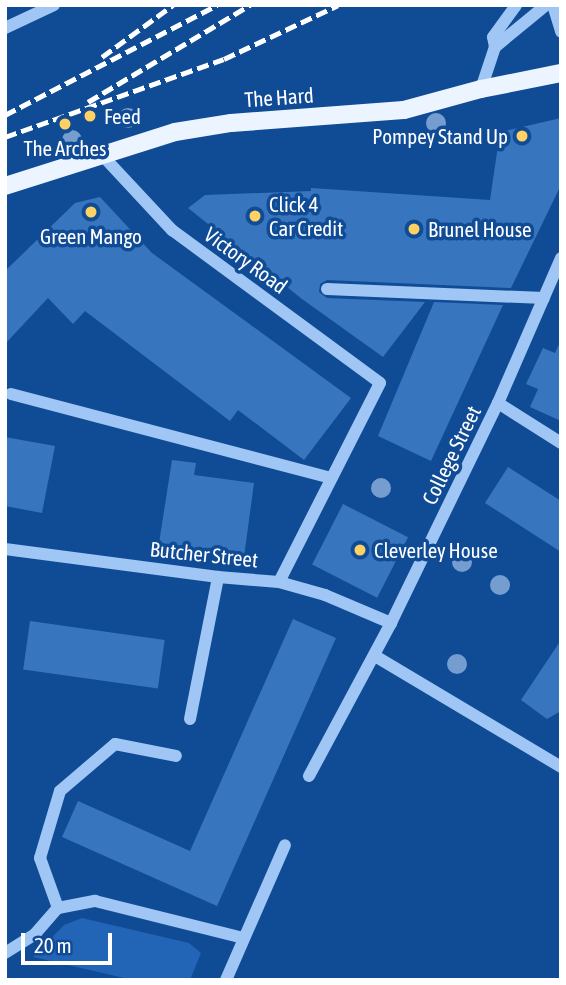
<!DOCTYPE html>
<style>
body{margin:0}
#map{position:relative;width:566px;height:985px;overflow:hidden;background:#104b96;font-family:"Asap Condensed",sans-serif}
div>[style]{position:absolute}
.green>*{inset:0;background:#2265b6}
.building>*{inset:0;background:#3875bf;transform-origin:0 0}
.minor>*{height:12px;margin:-6px;padding:0 6px;transform-origin:6px;border-radius:6px;background:#9fc6f4}
.major>*{height:18px;margin:-9px;padding:0 9px;transform-origin:9px;border-radius:9px;background:#ecf4ff}
.rail>*{height:5px;margin-top:-2.5px;transform-origin:0;background:repeating-linear-gradient(90deg,#fff 0 12px,transparent 0 17px)}
.trees>*{width:20px;height:20px;margin:-10px;border-radius:50%;background:#759dcf}
.dots>*{width:19px;height:19px;translate:-50% -50%;box-sizing:border-box;border:4px solid #104b96;border-radius:50%}
span{translate:-50% -50%;white-space:nowrap;text-align:center;line-height:1.15;-webkit-text-stroke:7px #104b96;paint-order:stroke}
.street-label{font-size:21px;color:#fff}
.poi-label{font-size:21px;color:#fff}
.left{translate:0 -50%;text-align:left}
.right{translate:-100% -50%;text-align:right}
.frame{position:absolute;inset:0;border:7px solid #fff;pointer-events:none}
.scale{position:absolute;left:21px;top:933px;width:91px;height:32px;box-sizing:border-box;border:4px solid #fff;border-top:0;padding-left:9px;font-size:21px;line-height:24px;white-space:nowrap;color:#fff;-webkit-text-stroke:5px #104b96;paint-order:stroke}
</style>
<div id="map">
<div class="green">
<i style="clip-path:polygon(82px 918px,189px 943px,201px 953px,190px 980px,133px 980px,33px 957px,64px 925px)"></i>
</div>
<div class="building">
<i style="clip-path:polygon(561px 118px,561px 185px,511px 288px,327px 280px,320px 284px,319px 292px,327px 298px,425px 302px,383px 357px,302px 299px,188px 208px,205px 195px,311px 191px,311px 188px,490px 200px,500px 132px)"></i>
<i style="clip-path:polygon(100px 197px,152px 253px,351px 398px,304px 460px,238px 410px,230px 421px,85px 311px,73px 324px,48px 298px,5px 344px,5px 271px,75px 203px)"></i>
<i style="clip-path:polygon(434px 302px,503px 305px,431px 461px,378px 436px)"></i>
<i style="clip-path:polygon(561px 340px,561px 421px,530px 407px,538px 389px,526px 384px,543px 348px,555px 353px)"></i>
<i style="clip-path:polygon(5px 437px,55px 446px,42px 513px,5px 506px)"></i>
<i style="clip-path:polygon(172px 460px,196px 463px,194px 475px,254px 483px,244px 557px,159px 543px)"></i>
<i style="clip-path:polygon(508px 467px,561px 501px,561px 552px,485px 503px)"></i>
<i style="left:343px;top:504px;width:73px;height:68px;rotate:27deg"></i>
<i style="clip-path:polygon(293px 619px,336px 638px,217px 906px,62px 837px,78px 801px,190px 851px)"></i>
<i style="left:30px;top:621px;width:136px;height:49px;rotate:8deg"></i>
<i style="clip-path:polygon(561px 640px,561px 711px,547px 719px,521px 700px)"></i>
</div>
<div class="minor">
<i style="left:553px;top:5px;width:28px;rotate:73deg"></i>
<i style="left:5px;top:28px;width:54px;rotate:-25.1deg"></i>
<i style="left:495px;top:47px;width:10px;rotate:-101deg"></i>
<i style="left:493px;top:37px;width:39px;rotate:-54deg"></i>
<i style="left:481px;top:89px;width:44px;rotate:-71.6deg"></i>
<i style="left:495px;top:47px;width:66px;rotate:-39.5deg"></i>
<i style="left:102px;top:155px;width:103px;rotate:47deg"></i>
<i style="left:172px;top:230px;width:258px;rotate:36.3deg"></i>
<i style="left:380px;top:383px;width:223px;rotate:116.9deg"></i>
<i style="left:327px;top:289px;width:217px;rotate:2.4deg"></i>
<i style="left:11px;top:394px;width:331px;rotate:14.7deg"></i>
<i style="left:498px;top:403px;width:75px;rotate:32.4deg"></i>
<i style="left:5px;top:549px;width:215px;rotate:7.5deg"></i>
<i style="left:218px;top:577px;width:61px;rotate:4.7deg"></i>
<i style="left:279px;top:582px;width:48px;rotate:15.8deg"></i>
<i style="left:325px;top:595px;width:72px;rotate:23deg"></i>
<i style="left:375px;top:656px;width:217px;rotate:30.8deg"></i>
<i style="left:190px;top:719px;width:145px;rotate:-78.8deg"></i>
<i style="left:309px;top:776px;width:174px;rotate:-61.8deg"></i>
<i style="left:391px;top:623px;width:245px;rotate:-64.1deg"></i>
<i style="left:498px;top:403px;width:158px;rotate:-66.5deg"></i>
<i style="left:58px;top:908px;width:53px;rotate:-109.8deg"></i>
<i style="left:40px;top:858px;width:70px;rotate:-73.4deg"></i>
<i style="left:60px;top:791px;width:72px;rotate:-40.5deg"></i>
<i style="left:115px;top:744px;width:62px;rotate:11.1deg"></i>
<i style="left:5px;top:953px;width:36px;rotate:-32deg"></i>
<i style="left:35px;top:934px;width:35px;rotate:-49deg"></i>
<i style="left:58px;top:908px;width:38px;rotate:-11deg"></i>
<i style="left:95px;top:901px;width:153px;rotate:14deg"></i>
<i style="left:226px;top:980px;width:147px;rotate:-66.4deg"></i>
</div>
<div class="major">
<i style="left:5px;top:186px;width:178px;rotate:-17.6deg"></i>
<i style="left:175px;top:132px;width:57px;rotate:-9.1deg"></i>
<i style="left:231px;top:123px;width:173px;rotate:-4.3deg"></i>
<i style="left:404px;top:110px;width:80px;rotate:-15.3deg"></i>
<i style="left:481px;top:89px;width:82px;rotate:-11.3deg"></i>
</div>
<div class="rail">
<i style="left:102px;top:57px;width:88px;rotate:-36.2deg"></i>
<i style="left:88px;top:102px;width:189px;rotate:-30.9deg"></i>
<i style="left:5px;top:115px;width:239px;rotate:-27.4deg"></i>
<i style="left:5px;top:137px;width:232px;rotate:-19.6deg"></i>
<i style="left:224px;top:59px;width:126px;rotate:-25.3deg"></i>
</div>
<div class="trees">
<i style="left:128px;top:118px"></i>
<i style="left:436px;top:123px"></i>
<i style="left:72px;top:140px"></i>
<i style="left:381px;top:488px"></i>
<i style="left:462px;top:562px"></i>
<i style="left:500px;top:585px"></i>
<i style="left:457px;top:664px"></i>
</div>
<div class="dots">
<i style="left:90px;top:116px;background:#ffd162"></i>
<i style="left:65px;top:124px;background:#ffd162"></i>
<i style="left:522px;top:136px;background:#ffd162"></i>
<i style="left:91px;top:212px;background:#ffd162"></i>
<i style="left:255px;top:216px;background:#ffd162"></i>
<i style="left:414px;top:229px;background:#ffd162"></i>
<i style="left:360px;top:550px;background:#ffd162"></i>
</div>
<div class="street-label">
<span style="left:279px;top:97px;rotate:-4deg">The Hard</span>
<span style="left:246px;top:260px;rotate:36deg">Victory Road</span>
<span style="left:451px;top:455px;rotate:-64deg">College Street</span>
<span style="left:204px;top:554px;rotate:6deg">Butcher Street</span>
</div>
<div class="poi-label">
<span class="left" style="left:104px;top:116px">Feed</span>
<span class="right" style="left:508px;top:136px">Pompey Stand Up</span>
<span style="left:65px;top:148px">The Arches</span>
<span class="left" style="left:269px;top:216px">Click 4<br>Car Credit</span>
<span class="left" style="left:428px;top:229px">Brunel House</span>
<span style="left:91px;top:236px">Green Mango</span>
<span class="left" style="left:374px;top:550px">Cleverley House</span>
</div>
<div class="frame"></div>
<div class="scale">20 m</div>
</div>
